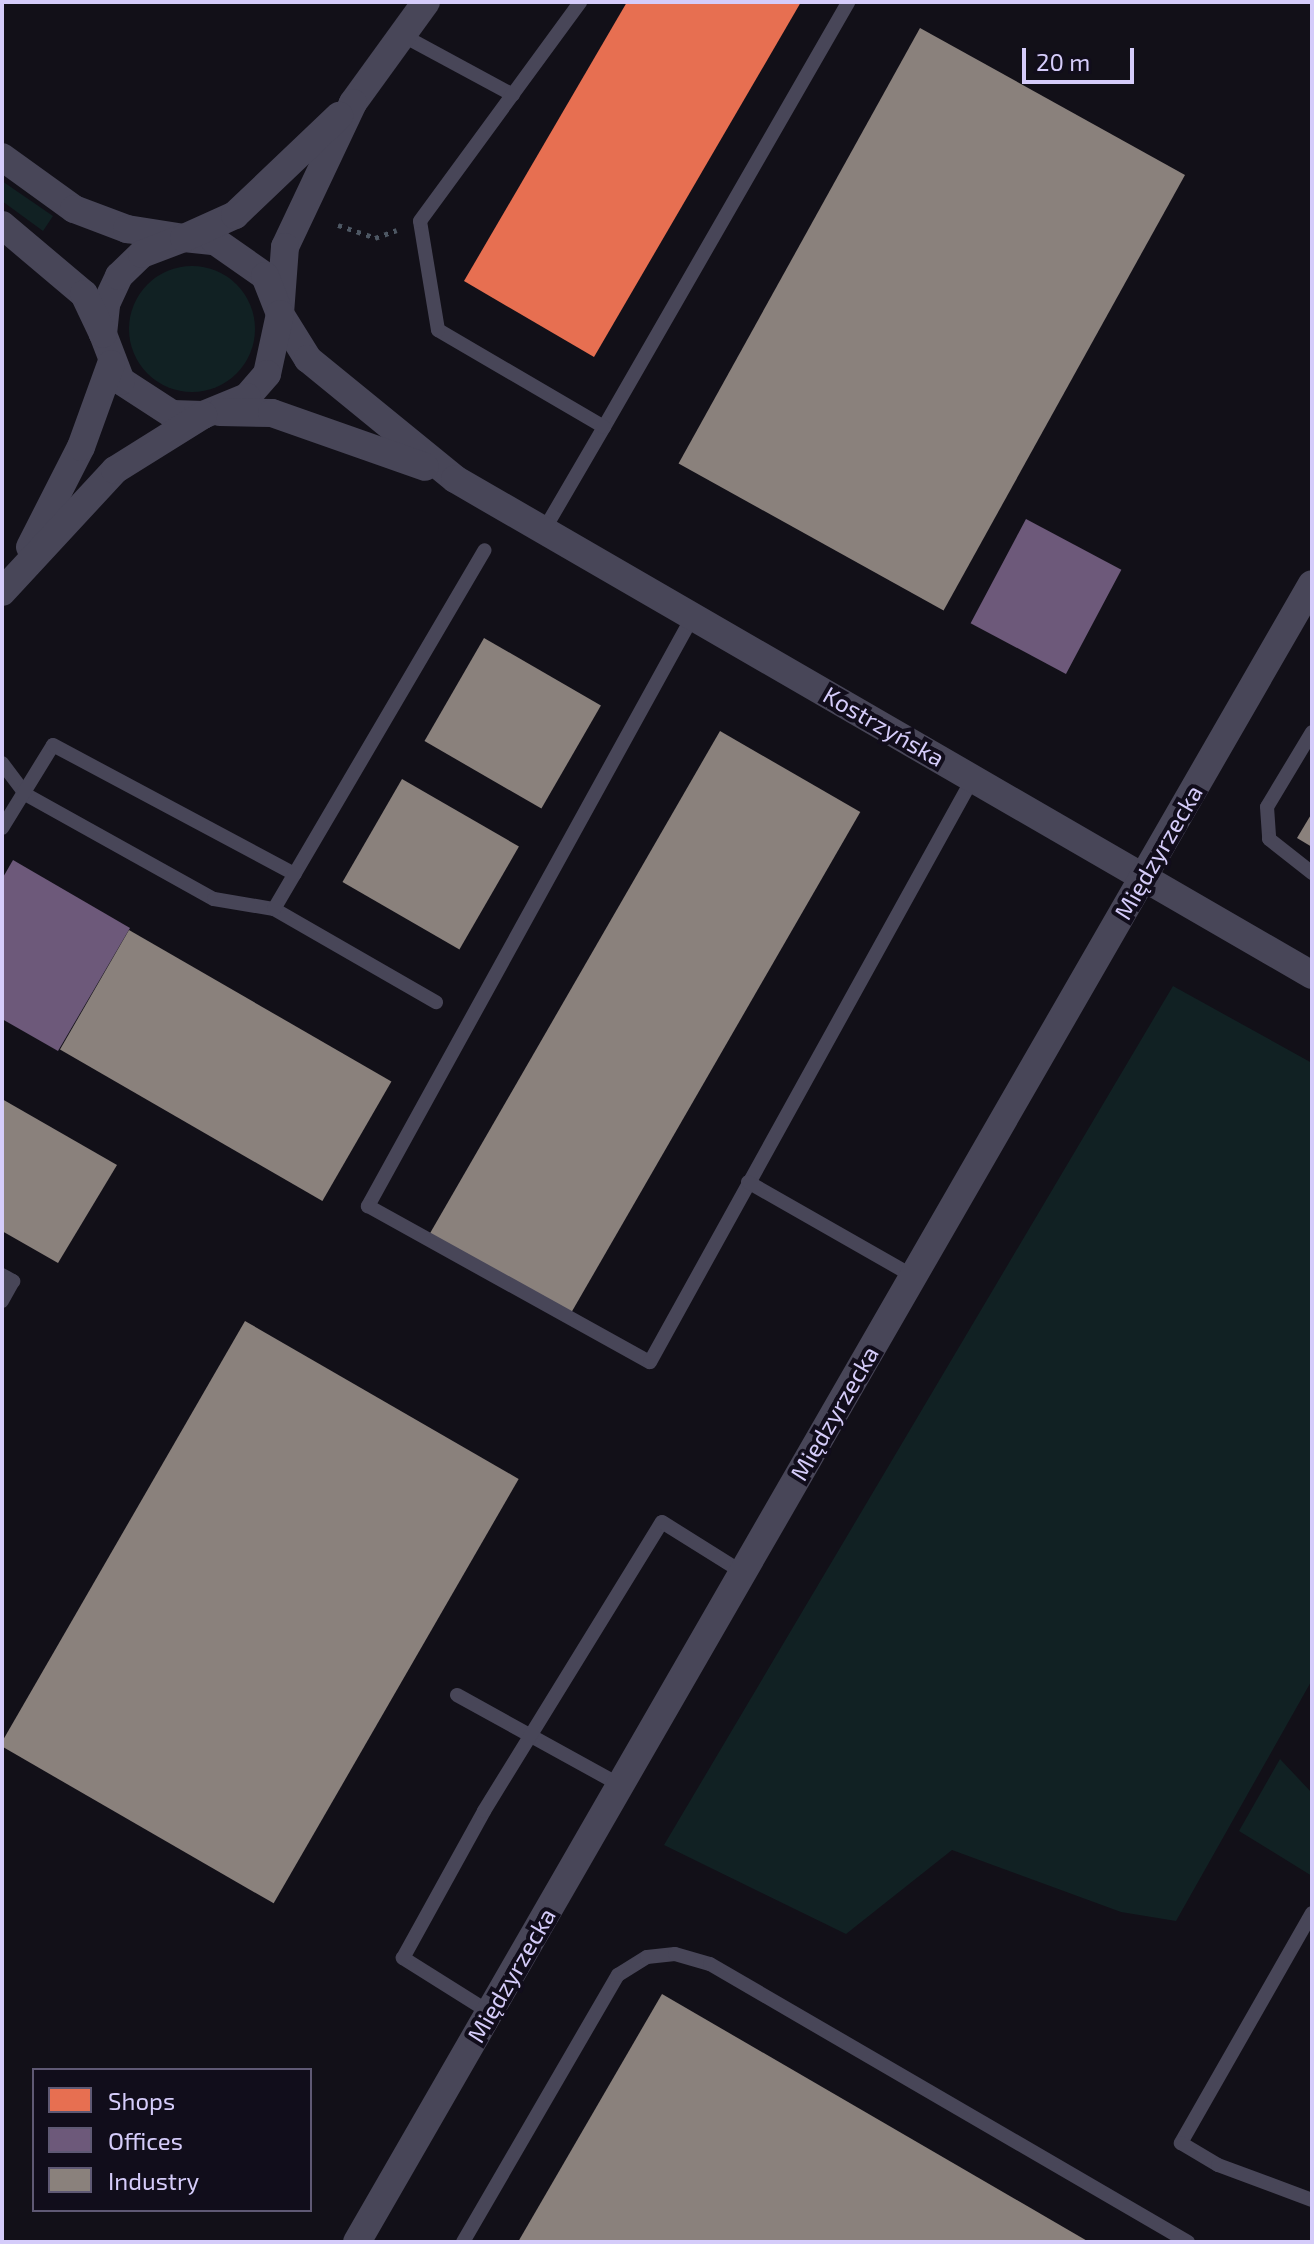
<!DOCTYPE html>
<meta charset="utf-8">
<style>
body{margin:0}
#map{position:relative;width:1314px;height:2244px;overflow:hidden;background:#121018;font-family:"Exo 2",sans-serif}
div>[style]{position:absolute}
.green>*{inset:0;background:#112123}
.round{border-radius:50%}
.shops>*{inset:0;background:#e76f51}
.offices>*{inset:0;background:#6d597a;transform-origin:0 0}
.industry>*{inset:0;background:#8a817c;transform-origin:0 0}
.path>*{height:5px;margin-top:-2.5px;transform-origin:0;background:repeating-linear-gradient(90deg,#4d5763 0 4px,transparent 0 10px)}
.service>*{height:14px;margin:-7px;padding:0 7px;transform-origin:7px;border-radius:7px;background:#484658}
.minor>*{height:28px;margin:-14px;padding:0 14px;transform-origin:14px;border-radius:14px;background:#484658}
span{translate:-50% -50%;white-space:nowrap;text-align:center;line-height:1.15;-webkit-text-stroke:8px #110d1b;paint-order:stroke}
.street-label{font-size:24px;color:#d5ccfa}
.frame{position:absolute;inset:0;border:4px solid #d5ccfa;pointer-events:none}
.legend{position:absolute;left:32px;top:2068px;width:280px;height:144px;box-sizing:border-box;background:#110d1b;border:2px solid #5f5974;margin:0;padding:10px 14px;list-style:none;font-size:24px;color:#d5ccfa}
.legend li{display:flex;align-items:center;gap:16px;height:40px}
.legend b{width:40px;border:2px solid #5f5974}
.scale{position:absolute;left:1022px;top:48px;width:112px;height:36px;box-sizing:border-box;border:4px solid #d5ccfa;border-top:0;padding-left:10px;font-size:24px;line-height:28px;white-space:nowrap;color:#d5ccfa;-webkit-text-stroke:6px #110d1b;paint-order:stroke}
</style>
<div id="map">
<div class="green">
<i style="clip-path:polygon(2px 181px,53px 216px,43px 231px,2px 201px)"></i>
<i class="round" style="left:129px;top:266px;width:126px;height:126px"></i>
<i style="clip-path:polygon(1173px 986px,1312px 1063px,1312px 1680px,1176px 1921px,1121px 1912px,952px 1850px,846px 1934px,664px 1845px)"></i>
<i style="clip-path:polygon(1280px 1759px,1312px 1793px,1312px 1876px,1239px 1831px)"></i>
</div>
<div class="shops">
<i style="clip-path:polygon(627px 2px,801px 2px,594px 357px,464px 281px)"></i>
</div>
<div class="offices">
<i style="left:1026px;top:519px;width:108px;height:118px;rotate:28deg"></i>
<i style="clip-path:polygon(13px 860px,130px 928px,58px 1051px,2px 1019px,2px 879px)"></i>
</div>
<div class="industry">
<i style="left:920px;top:28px;width:303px;height:498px;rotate:29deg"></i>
<i style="left:484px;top:638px;width:135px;height:119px;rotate:30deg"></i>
<i style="left:720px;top:731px;width:162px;height:582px;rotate:30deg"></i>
<i style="left:402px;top:779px;width:135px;height:119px;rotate:30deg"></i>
<i style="clip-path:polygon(1312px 813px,1312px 847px,1297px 838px)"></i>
<i style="left:129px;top:930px;width:303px;height:138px;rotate:30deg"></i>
<i style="clip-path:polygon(2px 1099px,117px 1165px,58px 1263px,2px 1231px)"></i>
<i style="left:245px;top:1321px;width:316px;height:490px;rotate:30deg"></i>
<i style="clip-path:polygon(662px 1994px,1089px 2242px,518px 2242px)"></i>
</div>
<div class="path">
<i style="left:338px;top:225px;width:39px;rotate:19deg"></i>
<i style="left:375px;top:238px;width:23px;rotate:-20deg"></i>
</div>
<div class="service">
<i style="left:402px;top:35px;width:126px;rotate:28.4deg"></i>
<i style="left:604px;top:427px;width:490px;rotate:-60.1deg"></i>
<i style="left:544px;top:530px;width:119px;rotate:-59.8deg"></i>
<i style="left:604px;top:427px;width:192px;rotate:-149.7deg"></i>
<i style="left:438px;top:330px;width:110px;rotate:-99.4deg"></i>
<i style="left:420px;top:221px;width:271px;rotate:-53.8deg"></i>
<i style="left:693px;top:616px;width:674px;rotate:118.85deg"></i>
<i style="left:368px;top:1206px;width:322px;rotate:29deg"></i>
<i style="left:650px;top:1362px;width:667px;rotate:-61.05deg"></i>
<i style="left:1312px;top:732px;width:87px;rotate:121deg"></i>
<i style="left:1267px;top:807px;width:32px;rotate:86deg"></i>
<i style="left:1269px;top:839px;width:55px;rotate:38.3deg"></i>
<i style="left:2px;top:763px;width:39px;rotate:53deg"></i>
<i style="left:25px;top:794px;width:216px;rotate:29.1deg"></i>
<i style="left:214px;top:899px;width:61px;rotate:9.5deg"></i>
<i style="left:274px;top:909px;width:187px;rotate:29.9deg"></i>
<i style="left:2px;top:828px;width:97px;rotate:-58.4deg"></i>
<i style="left:53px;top:745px;width:274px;rotate:28.1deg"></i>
<i style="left:274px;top:909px;width:416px;rotate:-59.6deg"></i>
<i style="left:748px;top:1182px;width:190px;rotate:29.7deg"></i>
<i style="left:2px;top:1275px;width:13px;rotate:29deg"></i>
<i style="left:13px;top:1281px;width:23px;rotate:119deg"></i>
<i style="left:457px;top:1695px;width:186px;rotate:28.9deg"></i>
<i style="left:1312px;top:1913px;width:265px;rotate:119.7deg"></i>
<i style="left:1181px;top:2143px;width:43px;rotate:30.7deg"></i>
<i style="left:1218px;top:2165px;width:100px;rotate:20.4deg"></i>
<i style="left:489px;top:2012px;width:102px;rotate:-147.9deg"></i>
<i style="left:403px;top:1958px;width:168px;rotate:-61.1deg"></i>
<i style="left:484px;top:1811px;width:339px;rotate:-58.4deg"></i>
<i style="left:662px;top:1522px;width:94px;rotate:32deg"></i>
<i style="left:463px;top:2242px;width:309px;rotate:-59.9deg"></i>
<i style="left:618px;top:1975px;width:34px;rotate:-32deg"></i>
<i style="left:647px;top:1957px;width:28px;rotate:-6deg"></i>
<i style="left:675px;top:1954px;width:36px;rotate:16deg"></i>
<i style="left:710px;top:1964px;width:553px;rotate:30.18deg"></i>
</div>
<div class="minor">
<i style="left:426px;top:2px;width:125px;rotate:125.9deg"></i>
<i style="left:353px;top:103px;width:159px;rotate:115.3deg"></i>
<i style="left:285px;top:247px;width:67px;rotate:94.3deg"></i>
<i style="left:280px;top:314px;width:53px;rotate:58.1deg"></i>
<i style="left:308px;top:359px;width:190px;rotate:39.2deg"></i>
<i style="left:455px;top:479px;width:990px;rotate:30.06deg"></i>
<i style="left:2px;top:157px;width:89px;rotate:35.8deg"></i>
<i style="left:74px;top:209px;width:57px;rotate:20.7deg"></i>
<i style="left:127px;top:229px;width:58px;rotate:9deg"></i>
<i style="left:184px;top:238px;width:31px;rotate:6deg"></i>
<i style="left:215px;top:241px;width:61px;rotate:35deg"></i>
<i style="left:265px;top:276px;width:41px;rotate:68.5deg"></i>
<i style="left:280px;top:314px;width:61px;rotate:102.2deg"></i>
<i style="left:267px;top:374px;width:30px;rotate:131deg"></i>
<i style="left:247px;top:397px;width:48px;rotate:157.8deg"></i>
<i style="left:203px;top:415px;width:31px;rotate:-178deg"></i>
<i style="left:172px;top:414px;width:61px;rotate:-147.1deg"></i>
<i style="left:121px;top:381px;width:50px;rotate:-111deg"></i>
<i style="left:103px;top:334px;width:30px;rotate:-84deg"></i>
<i style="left:106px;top:304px;width:31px;rotate:-65deg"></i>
<i style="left:119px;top:276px;width:32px;rotate:-44deg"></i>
<i style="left:142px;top:254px;width:45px;rotate:-20.9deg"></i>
<i style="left:184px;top:238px;width:56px;rotate:-24.3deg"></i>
<i style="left:235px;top:215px;width:144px;rotate:-43.6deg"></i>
<i style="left:2px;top:225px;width:107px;rotate:40.1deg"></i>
<i style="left:84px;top:294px;width:44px;rotate:64.6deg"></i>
<i style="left:220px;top:412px;width:52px;rotate:1.1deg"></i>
<i style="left:272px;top:413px;width:162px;rotate:19.4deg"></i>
<i style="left:30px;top:547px;width:112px;rotate:-63deg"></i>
<i style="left:81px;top:447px;width:88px;rotate:-70.1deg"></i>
<i style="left:2px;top:592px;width:166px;rotate:-47.2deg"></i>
<i style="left:115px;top:470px;width:104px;rotate:-32deg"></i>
<i style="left:357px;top:2242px;width:1913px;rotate:-60.06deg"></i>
</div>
<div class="street-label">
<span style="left:884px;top:726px;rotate:30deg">Kostrzyńska</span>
<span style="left:1158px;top:852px;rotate:-60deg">Międzyrzecka</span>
<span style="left:834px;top:1413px;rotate:-60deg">Międzyrzecka</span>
<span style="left:511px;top:1975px;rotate:-60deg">Międzyrzecka</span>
</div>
<div class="frame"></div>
<ul class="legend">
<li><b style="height:22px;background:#e76f51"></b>Shops</li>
<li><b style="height:22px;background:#6d597a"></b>Offices</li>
<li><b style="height:22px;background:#8a817c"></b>Industry</li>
</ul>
<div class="scale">20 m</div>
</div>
